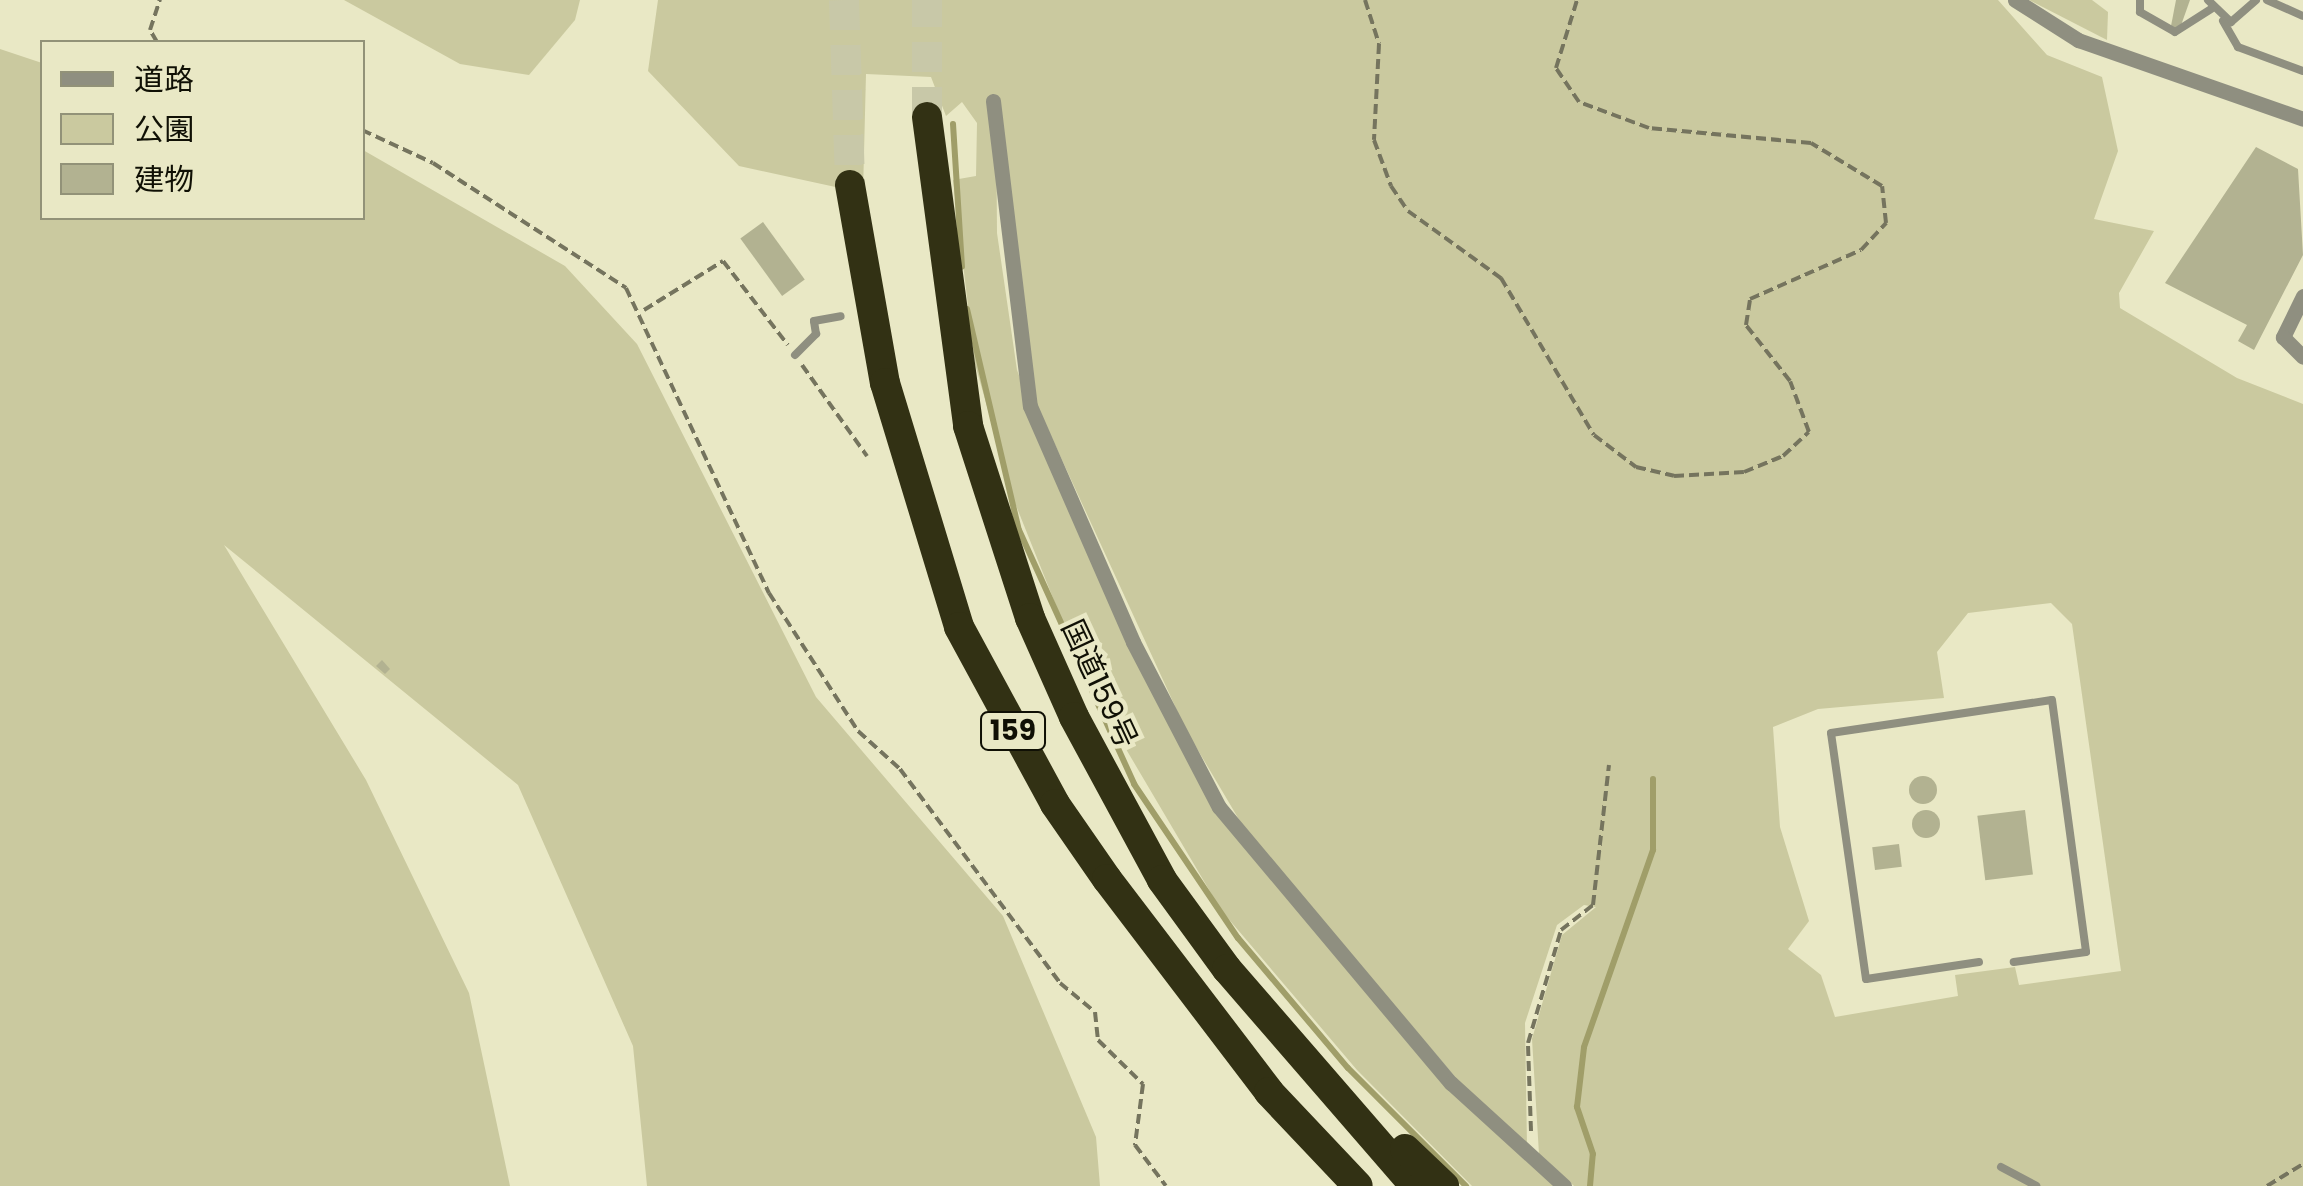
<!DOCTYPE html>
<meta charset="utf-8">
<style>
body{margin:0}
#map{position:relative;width:2303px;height:1186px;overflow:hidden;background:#e9e8c5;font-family:Poppins,"Noto Sans JP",sans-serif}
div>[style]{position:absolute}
.green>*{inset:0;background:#cac99f}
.stream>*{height:6px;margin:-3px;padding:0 3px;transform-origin:3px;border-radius:3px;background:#a09e69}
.building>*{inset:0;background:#b2b291;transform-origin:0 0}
.round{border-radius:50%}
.highway-tunnel>*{height:30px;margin-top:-15px;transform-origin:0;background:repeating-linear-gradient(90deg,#c8c8a8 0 30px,transparent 0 45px)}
.path>*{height:4px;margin-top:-2px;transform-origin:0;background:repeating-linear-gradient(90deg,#75745e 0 10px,transparent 0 15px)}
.lane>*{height:8px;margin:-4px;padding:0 4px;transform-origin:4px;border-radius:4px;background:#8f8f80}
.street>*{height:15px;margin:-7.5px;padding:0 7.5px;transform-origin:7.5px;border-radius:7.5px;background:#8f8f80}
.highway>*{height:30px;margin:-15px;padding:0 15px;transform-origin:15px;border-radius:15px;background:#323114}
span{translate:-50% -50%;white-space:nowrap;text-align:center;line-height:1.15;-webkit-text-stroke:9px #e9e8c5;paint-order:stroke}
.shield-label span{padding:2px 8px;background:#e9e8c5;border:2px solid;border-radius:8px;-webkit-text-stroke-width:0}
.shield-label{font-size:28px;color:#101005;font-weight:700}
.street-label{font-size:30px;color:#101005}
.legend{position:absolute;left:40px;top:40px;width:325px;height:180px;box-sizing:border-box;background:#e9e8c5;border:2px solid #929278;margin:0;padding:12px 18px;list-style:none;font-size:30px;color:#101005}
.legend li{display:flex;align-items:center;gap:20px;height:50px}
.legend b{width:50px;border:2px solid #929278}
</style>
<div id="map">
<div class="green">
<i style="clip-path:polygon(344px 0,580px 0,575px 20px,529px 75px,460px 64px)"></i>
<i style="clip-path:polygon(evenodd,658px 0,1998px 0,2047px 55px,2102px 77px,2118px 151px,2094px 219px,2154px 231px,2119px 293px,2120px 308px,2237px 378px,2303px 404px,2303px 1186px,1574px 1186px,1539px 1154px,1532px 1039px,1562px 935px,1596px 907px,1584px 905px,1557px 925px,1525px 1023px,1527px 1146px,1463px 1086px,1247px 833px,1186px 730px,1029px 388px,996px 97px,997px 233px,1017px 370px,1073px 521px,1235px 835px,1414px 1050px,1554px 1186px,1472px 1186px,1357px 1070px,1221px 910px,1087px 683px,1013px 498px,975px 364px,953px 180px,976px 176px,977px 123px,962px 102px,946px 116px,931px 77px,866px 74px,863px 193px,739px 166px,648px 71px,658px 0,2051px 603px,2072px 624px,2121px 971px,2019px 985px,2015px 967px,1955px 975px,1958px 996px,1835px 1017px,1821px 975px,1788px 949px,1809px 921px,1780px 827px,1773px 727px,1818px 709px,1944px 698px,1937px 652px,1968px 613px,2051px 603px)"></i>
<i style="clip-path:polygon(2029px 0,2092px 0,2108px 12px,2107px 40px)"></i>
<i style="clip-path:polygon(0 49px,42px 63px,42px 218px,362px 218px,363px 150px,565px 266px,637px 344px,816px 697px,1003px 916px,1096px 1137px,1100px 1186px,647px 1186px,633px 1046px,518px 785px,224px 545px,366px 780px,469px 993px,510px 1186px,0 1186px)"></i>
</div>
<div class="stream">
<i style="left:953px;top:124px;width:143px;rotate:86.4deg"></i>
<i style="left:967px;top:309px;width:227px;rotate:76.8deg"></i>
<i style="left:1019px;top:530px;width:279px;rotate:65.6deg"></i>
<i style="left:1134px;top:784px;width:186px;rotate:56deg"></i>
<i style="left:1238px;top:938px;width:170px;rotate:49.8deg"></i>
<i style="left:1348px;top:1068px;width:167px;rotate:45deg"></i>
<i style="left:1590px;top:1186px;width:32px;rotate:-85deg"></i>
<i style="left:1593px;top:1154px;width:50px;rotate:-108.8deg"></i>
<i style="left:1577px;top:1107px;width:60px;rotate:-83.3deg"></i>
<i style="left:1584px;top:1047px;width:209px;rotate:-70.7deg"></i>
<i style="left:1653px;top:850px;width:71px;rotate:-90deg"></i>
</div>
<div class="building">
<i style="clip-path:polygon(2176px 0,2190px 0,2179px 31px,2171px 26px)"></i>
<i style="clip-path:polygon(2256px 147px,2298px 169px,2303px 255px,2254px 350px,2238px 341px,2247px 325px,2165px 283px)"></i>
<i style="left:763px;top:222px;width:71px;height:28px;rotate:54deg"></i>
<i style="clip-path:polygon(382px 660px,390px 669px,385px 674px,376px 666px)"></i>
<i class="round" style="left:1909px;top:776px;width:28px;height:28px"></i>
<i style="left:2025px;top:810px;width:65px;height:48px;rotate:83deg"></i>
<i class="round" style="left:1912px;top:810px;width:28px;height:28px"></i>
<i style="left:1899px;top:844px;width:23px;height:27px;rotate:83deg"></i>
</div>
<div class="highway-tunnel">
<i style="left:844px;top:0;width:185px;rotate:88.1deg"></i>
<i style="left:927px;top:117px;width:117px;rotate:-90deg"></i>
</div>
<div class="path">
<i style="left:1365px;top:0;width:46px;rotate:72.3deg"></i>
<i style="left:1379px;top:44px;width:96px;rotate:93deg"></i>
<i style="left:1374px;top:140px;width:49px;rotate:69.7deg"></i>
<i style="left:1391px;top:186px;width:30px;rotate:56deg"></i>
<i style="left:1408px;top:211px;width:115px;rotate:35.8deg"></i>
<i style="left:1501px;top:278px;width:182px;rotate:59.4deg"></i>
<i style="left:1594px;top:435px;width:53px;rotate:37.3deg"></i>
<i style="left:1636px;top:467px;width:39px;rotate:13deg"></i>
<i style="left:1674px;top:476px;width:70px;rotate:-3.3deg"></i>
<i style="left:1744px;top:472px;width:42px;rotate:-22.3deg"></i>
<i style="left:1783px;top:456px;width:35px;rotate:-43deg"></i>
<i style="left:1809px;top:432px;width:54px;rotate:-110.4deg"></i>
<i style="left:1790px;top:381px;width:71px;rotate:-128.2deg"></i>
<i style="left:1746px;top:325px;width:26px;rotate:-81deg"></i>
<i style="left:1750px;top:299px;width:121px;rotate:-23.8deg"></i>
<i style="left:1861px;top:250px;width:37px;rotate:-47deg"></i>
<i style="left:1886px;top:223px;width:37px;rotate:-96deg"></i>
<i style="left:1882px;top:186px;width:83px;rotate:-148.8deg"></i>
<i style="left:1811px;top:143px;width:163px;rotate:-174.7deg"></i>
<i style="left:1649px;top:128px;width:75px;rotate:-159.6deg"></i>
<i style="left:1579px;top:102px;width:41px;rotate:-124.1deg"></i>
<i style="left:1556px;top:68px;width:71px;rotate:-72.8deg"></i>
<i style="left:157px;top:42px;width:14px;rotate:-120deg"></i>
<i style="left:150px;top:30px;width:32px;rotate:-72deg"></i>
<i style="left:362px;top:130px;width:78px;rotate:24.9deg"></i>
<i style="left:433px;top:163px;width:230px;rotate:32.9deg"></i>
<i style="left:626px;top:288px;width:337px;rotate:64.9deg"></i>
<i style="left:769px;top:593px;width:164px;rotate:57.2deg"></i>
<i style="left:858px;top:731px;width:57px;rotate:42.1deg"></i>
<i style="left:900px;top:769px;width:267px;rotate:53.2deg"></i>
<i style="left:1060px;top:983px;width:45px;rotate:39.6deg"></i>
<i style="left:1095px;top:1012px;width:28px;rotate:84deg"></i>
<i style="left:1098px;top:1040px;width:63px;rotate:44.4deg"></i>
<i style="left:1143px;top:1084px;width:62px;rotate:97.5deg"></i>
<i style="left:1135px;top:1145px;width:51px;rotate:52.9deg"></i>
<i style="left:644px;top:310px;width:93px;rotate:-31.8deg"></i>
<i style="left:723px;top:261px;width:106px;rotate:52.3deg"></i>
<i style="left:802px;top:365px;width:112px;rotate:54.5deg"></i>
<i style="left:1531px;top:1131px;width:88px;rotate:-92deg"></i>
<i style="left:1528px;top:1043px;width:118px;rotate:-73.7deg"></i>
<i style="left:1561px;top:930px;width:41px;rotate:-38deg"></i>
<i style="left:1593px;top:905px;width:141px;rotate:-83.5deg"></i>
<i style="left:2267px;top:1186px;width:42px;rotate:-31.4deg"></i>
</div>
<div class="lane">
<i style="left:2140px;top:0;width:12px;rotate:90deg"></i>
<i style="left:2140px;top:12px;width:40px;rotate:29.7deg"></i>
<i style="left:2175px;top:32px;width:43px;rotate:-32.6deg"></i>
<i style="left:2208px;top:0;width:32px;rotate:44deg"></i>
<i style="left:2231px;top:22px;width:33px;rotate:-41deg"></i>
<i style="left:2267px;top:0;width:39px;rotate:24deg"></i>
<i style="left:2223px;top:21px;width:30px;rotate:60deg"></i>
<i style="left:2238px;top:47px;width:69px;rotate:20.3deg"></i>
<i style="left:795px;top:355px;width:30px;rotate:-45deg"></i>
<i style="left:816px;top:334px;width:13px;rotate:-99deg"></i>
<i style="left:814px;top:321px;width:27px;rotate:-10deg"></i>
<i style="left:1979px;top:962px;width:114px;rotate:171.4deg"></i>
<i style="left:1866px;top:979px;width:248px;rotate:-98.1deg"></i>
<i style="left:1831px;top:733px;width:223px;rotate:-8.5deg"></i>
<i style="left:2052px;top:700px;width:254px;rotate:82.3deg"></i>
<i style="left:2086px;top:952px;width:73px;rotate:172.1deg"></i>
<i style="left:2001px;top:1167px;width:40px;rotate:28deg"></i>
</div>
<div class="street">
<i style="left:2015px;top:0;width:75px;rotate:32.4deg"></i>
<i style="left:2078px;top:40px;width:238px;rotate:19.3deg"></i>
<i style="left:993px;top:101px;width:307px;rotate:83.1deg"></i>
<i style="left:1030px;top:406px;width:257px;rotate:66.4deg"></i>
<i style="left:1133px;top:642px;width:186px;rotate:62.5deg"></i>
<i style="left:1219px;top:807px;width:361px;rotate:50deg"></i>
<i style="left:1451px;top:1083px;width:153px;rotate:42.3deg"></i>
<i style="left:2303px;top:296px;width:46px;rotate:116deg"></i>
<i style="left:2283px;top:337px;width:28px;rotate:45deg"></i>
</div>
<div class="highway">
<i style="left:927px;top:117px;width:312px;rotate:82.4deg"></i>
<i style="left:968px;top:426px;width:202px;rotate:72.1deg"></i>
<i style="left:1030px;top:618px;width:108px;rotate:66deg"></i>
<i style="left:1074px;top:717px;width:185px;rotate:61.6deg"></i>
<i style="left:1162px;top:880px;width:110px;rotate:53.9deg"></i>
<i style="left:1227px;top:969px;width:287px;rotate:49.1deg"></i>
<i style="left:850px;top:185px;width:201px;rotate:80deg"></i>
<i style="left:885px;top:383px;width:255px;rotate:73.1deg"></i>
<i style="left:959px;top:627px;width:201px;rotate:61.5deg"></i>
<i style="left:1055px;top:804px;width:91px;rotate:55.3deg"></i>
<i style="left:1107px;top:879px;width:268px;rotate:52.7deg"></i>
<i style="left:1269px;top:1092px;width:129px;rotate:46.6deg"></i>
<i style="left:1405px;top:1149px;width:54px;rotate:43.5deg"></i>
</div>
<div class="shield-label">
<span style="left:1013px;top:731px">159</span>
</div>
<div class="street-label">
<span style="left:1099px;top:684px;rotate:65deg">国道159号</span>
</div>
<ul class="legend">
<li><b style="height:12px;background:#8f8f80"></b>道路</li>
<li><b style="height:28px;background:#cac99f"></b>公園</li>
<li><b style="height:28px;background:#b2b291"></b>建物</li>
</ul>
</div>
